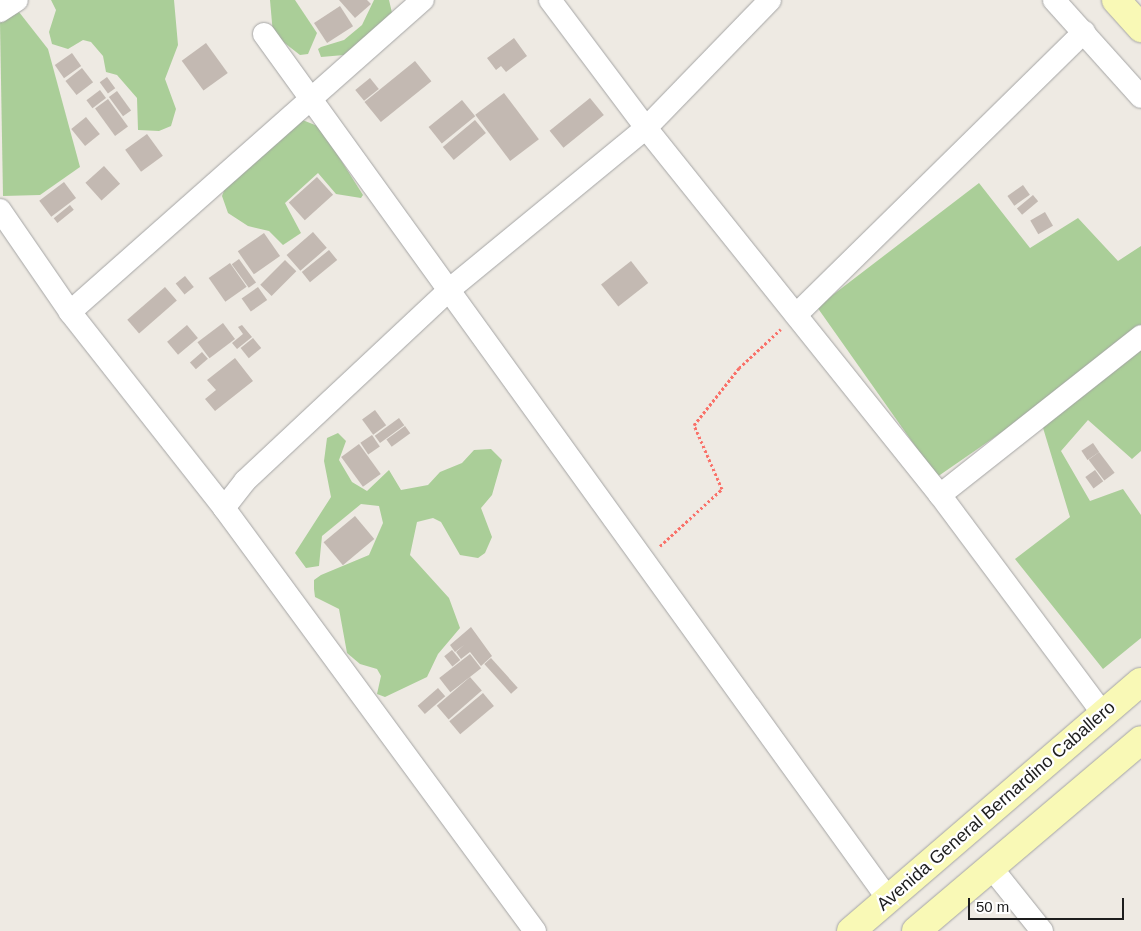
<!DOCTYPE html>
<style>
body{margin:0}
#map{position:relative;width:1141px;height:931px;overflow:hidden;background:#eeeae3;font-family:Helvetica,sans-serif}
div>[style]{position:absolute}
.forest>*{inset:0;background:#aace98}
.building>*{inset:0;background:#c3b9b2;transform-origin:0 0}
.path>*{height:3px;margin-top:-1.5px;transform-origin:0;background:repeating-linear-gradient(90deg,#f97169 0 2.5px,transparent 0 5px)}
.roads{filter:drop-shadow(0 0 1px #a4a4a4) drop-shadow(0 0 1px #a4a4a4)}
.minor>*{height:22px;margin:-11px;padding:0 11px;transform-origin:11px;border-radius:11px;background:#fff}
.secondary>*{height:28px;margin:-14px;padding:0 14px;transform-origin:14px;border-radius:14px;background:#f9f9b6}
span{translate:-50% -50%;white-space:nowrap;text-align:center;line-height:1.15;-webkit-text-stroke:4.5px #fff;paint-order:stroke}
.street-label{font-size:18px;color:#1d1d1d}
.scale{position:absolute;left:968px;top:898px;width:156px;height:22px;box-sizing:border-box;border:2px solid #1d1d1d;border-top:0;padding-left:6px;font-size:15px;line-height:18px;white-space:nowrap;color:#1d1d1d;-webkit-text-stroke:4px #fff;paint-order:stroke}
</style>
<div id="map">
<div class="forest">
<i style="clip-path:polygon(51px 0,174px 0,178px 45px,165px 79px,176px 109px,171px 126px,159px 131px,138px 130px,137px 98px,117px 75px,106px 72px,103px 56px,91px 42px,83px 40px,68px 49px,52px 44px,49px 32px,56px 10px)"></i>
<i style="clip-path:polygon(270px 0,295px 0,317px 33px,308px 54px,300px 55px,273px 34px)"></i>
<i style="clip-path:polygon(374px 0,389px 0,393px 17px,344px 55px,321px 57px,318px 49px,321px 47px,344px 40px,362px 25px)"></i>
<i style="clip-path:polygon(19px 12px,48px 49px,80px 167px,40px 195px,3px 196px,0 22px)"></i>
<i style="clip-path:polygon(300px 119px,320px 127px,363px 195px,361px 198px,336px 194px,318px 173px,285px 203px,301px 233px,283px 245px,269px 231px,248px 226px,228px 213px,222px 196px,225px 188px)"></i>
<i style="clip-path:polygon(979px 183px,1030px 248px,1078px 218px,1118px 261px,1141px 246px,1141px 451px,1132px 459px,1088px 420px,1061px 451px,1090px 501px,1123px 489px,1141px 515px,1141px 638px,1103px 669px,1015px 559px,1070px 517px,1037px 408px,937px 477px,817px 307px)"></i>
<i style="clip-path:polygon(338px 433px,346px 441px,339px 460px,352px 482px,367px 491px,389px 470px,401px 490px,428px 485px,440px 472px,462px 463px,474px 450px,491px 449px,502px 460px,492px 495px,481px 508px,492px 537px,485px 553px,478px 558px,460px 555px,441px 522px,433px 518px,417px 522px,410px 555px,449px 598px,460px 628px,438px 654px,427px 677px,385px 697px,377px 694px,381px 676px,377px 669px,360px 664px,347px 653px,339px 609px,315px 597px,314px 589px,314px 580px,321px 575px,369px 555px,383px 523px,379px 506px,361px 504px,322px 536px,319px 566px,306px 568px,295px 553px,331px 497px,324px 461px,327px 438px)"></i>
</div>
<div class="building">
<i style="clip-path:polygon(339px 0,367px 0,371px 4px,355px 18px)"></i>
<i style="left:340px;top:6px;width:24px;height:31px;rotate:57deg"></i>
<i style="clip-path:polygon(514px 38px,527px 56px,506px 72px,501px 66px,496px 70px,487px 58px)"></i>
<i style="left:206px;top:43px;width:37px;height:30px;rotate:54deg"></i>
<i style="left:72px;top:53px;width:16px;height:21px;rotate:55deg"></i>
<i style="left:415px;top:61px;width:26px;height:65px;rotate:51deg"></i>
<i style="left:82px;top:68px;width:18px;height:21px;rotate:52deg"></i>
<i style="left:107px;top:77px;width:14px;height:9px;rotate:54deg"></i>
<i style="left:370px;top:78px;width:14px;height:19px;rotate:51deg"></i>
<i style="left:100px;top:90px;width:10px;height:17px;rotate:53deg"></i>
<i style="left:117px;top:91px;width:24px;height:10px;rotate:54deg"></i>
<i style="left:504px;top:93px;width:58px;height:36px;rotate:53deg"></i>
<i style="left:590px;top:98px;width:22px;height:52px;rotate:51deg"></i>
<i style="left:108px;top:99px;width:34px;height:16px;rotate:54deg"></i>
<i style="left:462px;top:100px;width:21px;height:43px;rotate:51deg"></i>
<i style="left:86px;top:117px;width:22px;height:19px;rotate:51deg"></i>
<i style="left:475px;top:120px;width:17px;height:42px;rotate:50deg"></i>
<i style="left:147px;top:134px;width:27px;height:27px;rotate:54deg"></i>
<i style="left:104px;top:166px;width:24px;height:25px;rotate:48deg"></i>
<i style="left:317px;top:177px;width:24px;height:38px;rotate:48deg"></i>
<i style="left:64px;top:182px;width:20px;height:31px;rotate:53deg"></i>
<i style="left:1023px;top:185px;width:12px;height:19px;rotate:55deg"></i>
<i style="left:1033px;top:195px;width:8px;height:21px;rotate:50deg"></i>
<i style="left:70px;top:205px;width:6px;height:21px;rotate:51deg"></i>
<i style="left:1045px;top:212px;width:16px;height:17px;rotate:60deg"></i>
<i style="left:313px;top:232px;width:21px;height:35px;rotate:49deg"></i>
<i style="left:264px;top:233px;width:28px;height:32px;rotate:55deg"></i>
<i style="left:329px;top:250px;width:13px;height:35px;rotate:51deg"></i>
<i style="left:239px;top:259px;width:29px;height:9px;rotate:54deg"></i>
<i style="left:285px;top:260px;width:16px;height:35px;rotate:45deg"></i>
<i style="left:631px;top:261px;width:28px;height:38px;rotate:52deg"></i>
<i style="left:230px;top:263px;width:29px;height:26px;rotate:55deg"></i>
<i style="left:185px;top:276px;width:14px;height:12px;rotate:51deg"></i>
<i style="left:165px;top:287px;width:18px;height:50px;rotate:49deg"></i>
<i style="left:258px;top:287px;width:16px;height:20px;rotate:55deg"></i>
<i style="left:223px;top:323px;width:20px;height:32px;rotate:53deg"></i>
<i style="left:187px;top:325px;width:17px;height:26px;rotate:50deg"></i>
<i style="clip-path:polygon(242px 325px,252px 337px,237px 349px,232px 343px,243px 334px,238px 327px)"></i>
<i style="left:253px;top:338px;width:13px;height:16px;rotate:51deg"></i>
<i style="left:202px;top:352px;width:9px;height:16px;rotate:49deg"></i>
<i style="clip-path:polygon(235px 358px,253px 381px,215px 411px,205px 399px,216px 390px,207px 380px)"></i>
<i style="left:375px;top:410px;width:19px;height:16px;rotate:54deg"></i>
<i style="left:399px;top:418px;width:9px;height:30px;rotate:54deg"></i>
<i style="left:405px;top:426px;width:9px;height:23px;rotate:54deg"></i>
<i style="left:372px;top:435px;width:14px;height:14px;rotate:56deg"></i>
<i style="left:1093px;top:443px;width:11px;height:14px;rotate:56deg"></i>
<i style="left:359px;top:444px;width:37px;height:22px;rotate:54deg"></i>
<i style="left:1099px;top:452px;width:26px;height:13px;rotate:53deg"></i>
<i style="left:1095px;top:470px;width:14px;height:12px;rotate:54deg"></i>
<i style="left:355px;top:516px;width:30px;height:41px;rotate:50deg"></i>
<i style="clip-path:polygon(471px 627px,492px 656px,481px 666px,470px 652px,461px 659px,456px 652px,464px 645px,455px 652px,450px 645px)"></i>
<i style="left:452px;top:650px;width:13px;height:10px;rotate:51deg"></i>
<i style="left:470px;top:654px;width:18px;height:39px;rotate:52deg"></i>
<i style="left:491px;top:658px;width:40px;height:9px;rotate:48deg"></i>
<i style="left:470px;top:677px;width:18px;height:44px;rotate:49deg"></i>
<i style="left:438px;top:688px;width:11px;height:27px;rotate:49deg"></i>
<i style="left:483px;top:693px;width:17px;height:44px;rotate:50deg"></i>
</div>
<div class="path">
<i style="left:660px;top:546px;width:84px;rotate:-42.6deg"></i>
<i style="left:722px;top:489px;width:70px;rotate:-113.6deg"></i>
<i style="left:694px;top:425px;width:73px;rotate:-51.7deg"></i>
<i style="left:739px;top:368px;width:57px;rotate:-42.9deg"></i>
</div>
<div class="roads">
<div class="minor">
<i style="left:550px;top:0;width:160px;rotate:53.1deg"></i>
<i style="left:646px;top:128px;width:470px;rotate:51.3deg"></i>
<i style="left:940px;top:495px;width:274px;rotate:53.3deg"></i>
<i style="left:1054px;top:0;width:130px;rotate:48.1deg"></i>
<i style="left:0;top:11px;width:20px;rotate:-33deg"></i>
<i style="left:264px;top:34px;width:1067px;rotate:54.19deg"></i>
<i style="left:0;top:210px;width:124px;rotate:55.5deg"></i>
<i style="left:70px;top:312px;width:249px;rotate:51.8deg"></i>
<i style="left:224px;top:508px;width:525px;rotate:53.68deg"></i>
<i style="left:70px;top:312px;width:471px;rotate:-41.5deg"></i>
<i style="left:796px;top:315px;width:404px;rotate:-44.5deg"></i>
<i style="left:940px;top:495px;width:256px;rotate:-38.3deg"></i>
<i style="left:224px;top:508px;width:34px;rotate:-52deg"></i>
<i style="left:245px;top:481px;width:281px;rotate:-43.1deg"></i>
<i style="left:450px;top:289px;width:254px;rotate:-39.4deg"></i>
<i style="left:646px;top:128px;width:178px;rotate:-45.9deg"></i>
<i style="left:990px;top:866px;width:83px;rotate:51.3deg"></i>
</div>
<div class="secondary">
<i style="left:1116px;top:0;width:38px;rotate:48deg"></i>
<i style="left:851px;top:931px;width:382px;rotate:-40.7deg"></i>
<i style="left:916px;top:931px;width:295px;rotate:-40.3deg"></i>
</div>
</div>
<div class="street-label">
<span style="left:996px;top:806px;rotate:-41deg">Avenida General Bernardino Caballero</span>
</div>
<div class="scale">50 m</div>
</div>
